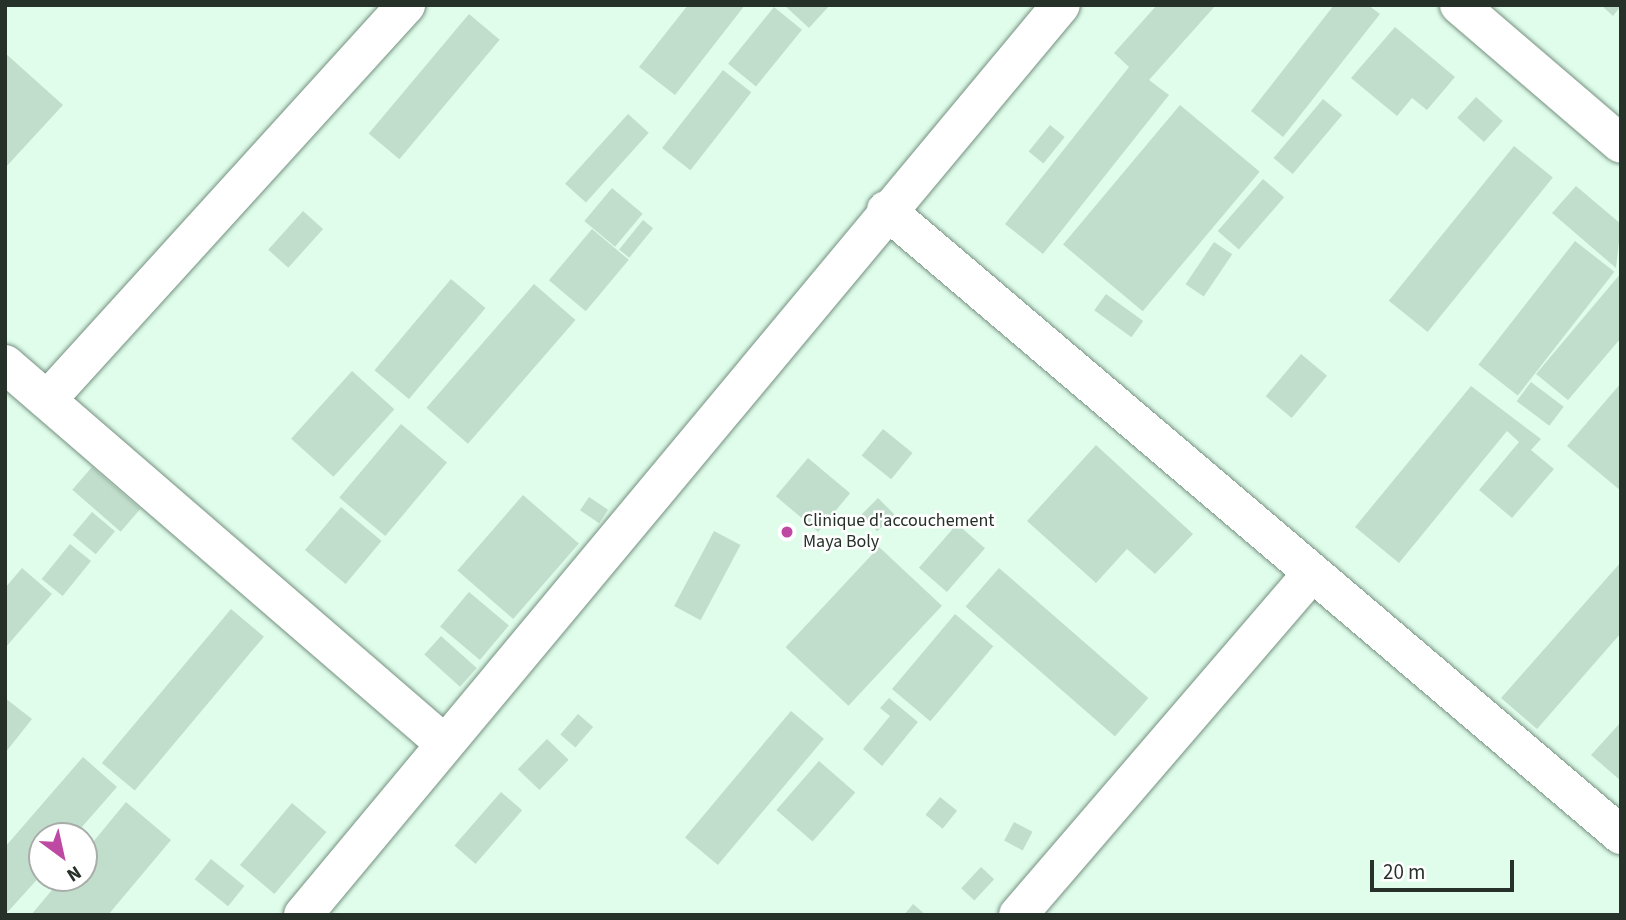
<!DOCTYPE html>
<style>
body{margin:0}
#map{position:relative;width:1626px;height:920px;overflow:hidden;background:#e0fdeb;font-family:"Source Sans 3",sans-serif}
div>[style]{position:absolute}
.building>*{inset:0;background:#c1decc;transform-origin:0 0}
.roads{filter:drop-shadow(0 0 2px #759080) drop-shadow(0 0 2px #759080)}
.minor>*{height:38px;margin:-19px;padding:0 19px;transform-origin:19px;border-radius:19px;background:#fff}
.dots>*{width:19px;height:19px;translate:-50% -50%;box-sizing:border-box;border:4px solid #fff;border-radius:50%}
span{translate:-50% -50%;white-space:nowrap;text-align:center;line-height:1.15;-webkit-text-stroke:5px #fff;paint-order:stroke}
.poi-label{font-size:18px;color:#26312a}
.left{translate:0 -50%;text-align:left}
.frame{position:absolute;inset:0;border:7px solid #26312a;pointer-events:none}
.north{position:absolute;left:28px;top:822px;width:70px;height:70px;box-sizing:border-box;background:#fff;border:2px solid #a8adaa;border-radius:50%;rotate:147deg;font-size:19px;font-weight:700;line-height:28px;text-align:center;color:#26312a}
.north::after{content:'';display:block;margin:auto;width:24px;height:32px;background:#be49a2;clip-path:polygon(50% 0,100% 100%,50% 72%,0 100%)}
.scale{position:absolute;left:1370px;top:860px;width:144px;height:32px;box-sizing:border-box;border:4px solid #26312a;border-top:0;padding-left:9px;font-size:21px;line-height:24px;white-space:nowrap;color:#26312a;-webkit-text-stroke:5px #fff;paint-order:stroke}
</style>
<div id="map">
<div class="building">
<i style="clip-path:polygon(688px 5px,745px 5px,675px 95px,639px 67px)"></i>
<i style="clip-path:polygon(784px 5px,830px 5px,809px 28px)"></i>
<i style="clip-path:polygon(1157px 5px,1216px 5px,1149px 80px,1169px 95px,1043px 254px,1005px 224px,1129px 67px,1114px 53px)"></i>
<i style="clip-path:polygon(1334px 5px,1368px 5px,1380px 14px,1283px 137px,1251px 111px)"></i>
<i style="clip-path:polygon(1601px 5px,1621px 5px,1621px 6px,1613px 16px)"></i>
<i style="left:774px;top:7px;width:36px;height:73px;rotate:39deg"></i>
<i style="left:469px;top:14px;width:40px;height:156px;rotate:40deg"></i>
<i style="clip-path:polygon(1395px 27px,1455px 77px,1427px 110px,1412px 98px,1397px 116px,1351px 78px)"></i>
<i style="clip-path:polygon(5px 53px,63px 105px,5px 168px)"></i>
<i style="left:723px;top:70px;width:36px;height:99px;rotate:38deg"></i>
<i style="left:1476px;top:97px;width:36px;height:28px;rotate:42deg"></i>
<i style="left:1323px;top:99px;width:25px;height:77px;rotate:40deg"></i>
<i style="left:1180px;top:105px;width:104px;height:182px;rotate:40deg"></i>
<i style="left:628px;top:114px;width:28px;height:94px;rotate:42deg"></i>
<i style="left:1050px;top:125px;width:19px;height:34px;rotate:39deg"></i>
<i style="left:1514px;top:146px;width:50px;height:199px;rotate:39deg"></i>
<i style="left:1263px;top:179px;width:28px;height:69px;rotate:41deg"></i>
<i style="clip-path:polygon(1576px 186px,1621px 224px,1616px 268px,1552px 213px)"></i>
<i style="left:612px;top:188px;width:40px;height:43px;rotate:40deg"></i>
<i style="left:303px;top:211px;width:27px;height:52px;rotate:42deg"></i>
<i style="left:643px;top:220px;width:13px;height:38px;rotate:39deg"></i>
<i style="left:592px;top:229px;width:48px;height:67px;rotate:40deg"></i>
<i style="left:1575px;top:241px;width:50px;height:157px;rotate:38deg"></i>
<i style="left:1214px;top:242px;width:22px;height:51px;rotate:34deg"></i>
<i style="clip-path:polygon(1621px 273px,1621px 338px,1568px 400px,1536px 374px)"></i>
<i style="left:451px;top:279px;width:45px;height:119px;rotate:40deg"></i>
<i style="left:534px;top:284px;width:55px;height:164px;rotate:41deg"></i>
<i style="left:1106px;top:294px;width:46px;height:20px;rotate:36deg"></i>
<i style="left:1301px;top:354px;width:34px;height:55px;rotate:40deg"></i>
<i style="left:352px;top:371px;width:57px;height:91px;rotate:42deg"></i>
<i style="left:1531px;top:382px;width:41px;height:24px;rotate:37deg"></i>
<i style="clip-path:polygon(1621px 383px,1621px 491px,1567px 446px)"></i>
<i style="clip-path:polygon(1471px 386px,1541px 439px,1531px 450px,1554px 469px,1512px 518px,1479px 490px,1519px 442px,1507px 431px,1399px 563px,1355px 527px)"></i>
<i style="left:401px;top:424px;width:60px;height:96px;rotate:40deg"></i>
<i style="left:883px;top:429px;width:38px;height:34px;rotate:39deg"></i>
<i style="clip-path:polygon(1096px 445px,1193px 534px,1155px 574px,1127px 549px,1096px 583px,1027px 521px)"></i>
<i style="left:808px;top:458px;width:55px;height:50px;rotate:40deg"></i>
<i style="left:92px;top:467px;width:64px;height:30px;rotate:41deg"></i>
<i style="left:523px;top:495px;width:74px;height:100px;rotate:41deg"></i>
<i style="left:589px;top:497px;width:23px;height:16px;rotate:34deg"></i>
<i style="left:878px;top:498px;width:23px;height:24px;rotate:45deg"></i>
<i style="left:341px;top:507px;width:53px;height:56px;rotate:40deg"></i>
<i style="left:92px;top:512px;width:30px;height:30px;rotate:40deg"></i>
<i style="left:957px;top:524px;width:37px;height:58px;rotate:41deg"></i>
<i style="left:714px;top:531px;width:30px;height:85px;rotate:28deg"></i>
<i style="left:70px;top:544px;width:27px;height:45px;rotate:39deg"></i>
<i style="left:879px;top:547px;width:86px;height:137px;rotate:43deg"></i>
<i style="clip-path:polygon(1621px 562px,1621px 633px,1537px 729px,1501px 698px)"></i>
<i style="clip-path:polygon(22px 568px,52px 594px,5px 648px,5px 588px)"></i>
<i style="left:999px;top:568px;width:198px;height:51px;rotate:41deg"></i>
<i style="left:469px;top:592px;width:52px;height:45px;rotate:40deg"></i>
<i style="left:231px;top:609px;width:43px;height:201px;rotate:40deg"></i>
<i style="left:955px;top:614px;width:50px;height:98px;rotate:40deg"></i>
<i style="left:441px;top:636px;width:48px;height:25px;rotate:42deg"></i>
<i style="clip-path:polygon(5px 698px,32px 719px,5px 753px)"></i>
<i style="clip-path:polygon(889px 698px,918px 722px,882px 766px,863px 749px,890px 716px,880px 708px)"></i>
<i style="left:791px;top:711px;width:43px;height:165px;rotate:40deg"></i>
<i style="left:578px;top:714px;width:20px;height:27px;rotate:41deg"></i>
<i style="clip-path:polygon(1621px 722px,1621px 781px,1591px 755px)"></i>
<i style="left:547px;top:739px;width:30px;height:42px;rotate:44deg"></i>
<i style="clip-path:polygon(83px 757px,117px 787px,74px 836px,42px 836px,42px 874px,5px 915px,5px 847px)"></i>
<i style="left:819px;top:761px;width:48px;height:65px;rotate:41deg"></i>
<i style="left:501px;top:792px;width:28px;height:71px;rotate:41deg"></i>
<i style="left:940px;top:797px;width:22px;height:23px;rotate:39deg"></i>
<i style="clip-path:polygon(126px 802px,171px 840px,108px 915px,31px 915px,62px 878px,84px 878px,84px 853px)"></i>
<i style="left:292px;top:803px;width:45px;height:81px;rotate:40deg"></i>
<i style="left:1014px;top:822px;width:21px;height:21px;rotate:28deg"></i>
<i style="left:211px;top:859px;width:43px;height:26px;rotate:39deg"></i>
<i style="left:981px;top:867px;width:18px;height:29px;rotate:43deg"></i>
<i style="clip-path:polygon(913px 904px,926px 915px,904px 915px)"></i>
</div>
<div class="roads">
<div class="minor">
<i style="left:1459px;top:5px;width:213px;rotate:40.6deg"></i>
<i style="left:886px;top:210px;width:965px;rotate:40.38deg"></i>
<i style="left:5px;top:364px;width:581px;rotate:40.82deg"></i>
<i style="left:47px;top:400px;width:534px;rotate:-47.73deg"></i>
<i style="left:303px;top:915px;width:1184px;rotate:-50.21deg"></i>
<i style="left:1018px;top:915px;width:451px;rotate:-49.3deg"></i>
</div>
</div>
<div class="dots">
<i style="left:787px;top:532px;background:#be49a2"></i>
</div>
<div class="poi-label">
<span class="left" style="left:803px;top:532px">Clinique d'accouchement<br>Maya Boly</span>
</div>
<div class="frame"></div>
<div class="north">N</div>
<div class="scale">20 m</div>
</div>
